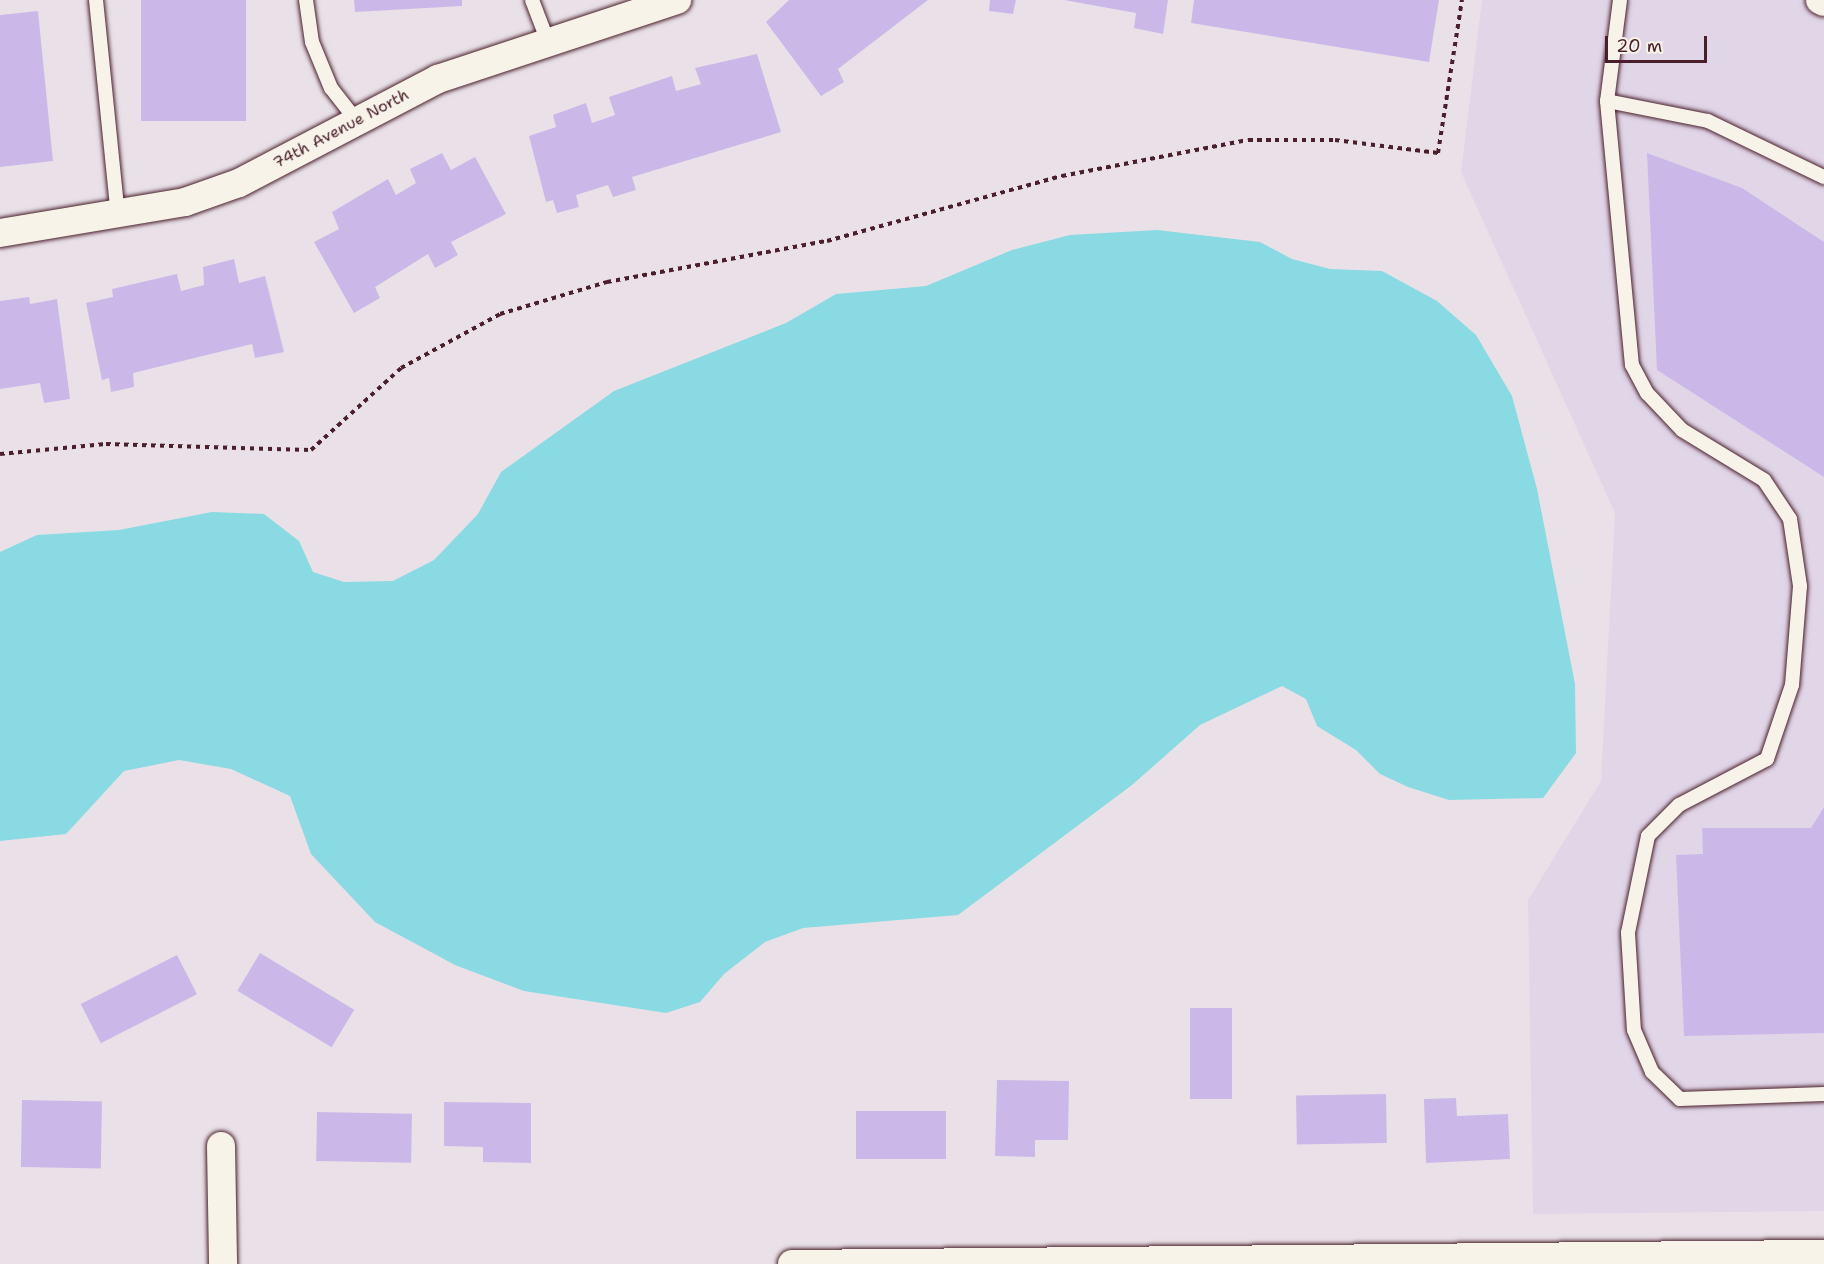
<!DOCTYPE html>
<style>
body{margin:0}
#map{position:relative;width:1824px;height:1264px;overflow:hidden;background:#eae1e8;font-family:"Shantell Sans",sans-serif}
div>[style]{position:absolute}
.built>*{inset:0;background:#e1d5e8}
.water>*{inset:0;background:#89dae3}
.building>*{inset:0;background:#ccb8e8;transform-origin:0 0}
.path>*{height:4px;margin-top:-2px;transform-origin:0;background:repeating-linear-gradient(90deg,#4a1f2b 0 4.5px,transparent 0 9px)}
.roads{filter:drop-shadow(0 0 2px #4a1f2b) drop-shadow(0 0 2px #4a1f2b)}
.lane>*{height:14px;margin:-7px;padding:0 7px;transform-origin:7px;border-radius:7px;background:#f7f3e8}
.street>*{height:28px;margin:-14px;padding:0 14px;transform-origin:14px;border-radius:14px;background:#f7f3e8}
span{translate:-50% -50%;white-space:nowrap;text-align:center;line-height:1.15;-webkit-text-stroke:4.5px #f7f3e8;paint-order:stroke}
.street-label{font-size:16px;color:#4a1f2b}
.scale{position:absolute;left:1605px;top:36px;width:102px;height:27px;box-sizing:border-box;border:3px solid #4a1f2b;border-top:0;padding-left:8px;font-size:18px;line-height:21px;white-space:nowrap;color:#4a1f2b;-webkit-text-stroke:4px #f7f3e8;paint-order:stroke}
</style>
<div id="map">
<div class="built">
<i style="clip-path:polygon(1482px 0,1824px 0,1824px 1211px,1533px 1214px,1528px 900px,1601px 781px,1615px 513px,1461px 172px)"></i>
</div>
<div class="water">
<i style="clip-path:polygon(1157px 230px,1260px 242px,1292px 259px,1330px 269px,1382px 271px,1437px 301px,1476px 335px,1512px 396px,1537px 489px,1575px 684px,1576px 753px,1543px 798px,1449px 800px,1408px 787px,1380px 774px,1356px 750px,1317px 726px,1306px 699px,1282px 686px,1200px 725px,1132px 785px,958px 915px,803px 928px,765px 942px,724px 974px,700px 1002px,666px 1013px,524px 991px,455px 965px,375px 922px,311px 854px,290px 796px,231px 769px,179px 760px,124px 771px,66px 834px,0 841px,0 552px,37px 535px,119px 530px,212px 512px,264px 514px,299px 541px,313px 572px,344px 582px,393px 581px,434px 560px,478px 514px,501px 472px,614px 391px,786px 323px,836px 294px,926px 286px,1012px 250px,1070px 235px)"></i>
</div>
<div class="building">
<i style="left:141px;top:0;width:105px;height:121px"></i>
<i style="clip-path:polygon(354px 0,462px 0,462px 6px,355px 12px)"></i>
<i style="clip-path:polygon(789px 0,928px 0,838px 69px,844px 82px,821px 96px,766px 22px)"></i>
<i style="clip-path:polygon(990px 0,1016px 0,1013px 14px,989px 11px)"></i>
<i style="clip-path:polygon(1064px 0,1168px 0,1163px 34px,1134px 28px,1136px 13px)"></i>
<i style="clip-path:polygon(1194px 0,1439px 0,1429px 62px,1191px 23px)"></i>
<i style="clip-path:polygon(38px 11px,53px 161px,0 167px,0 15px)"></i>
<i style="clip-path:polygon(757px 54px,781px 132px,632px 177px,636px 190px,613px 197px,608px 185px,576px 195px,579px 207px,557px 213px,553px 200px,546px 202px,529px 136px,556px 127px,553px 115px,586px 103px,592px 123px,615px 115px,609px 97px,672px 76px,676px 91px,701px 84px,695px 68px)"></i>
<i style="clip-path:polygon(442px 153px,451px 170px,475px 157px,506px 214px,451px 242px,458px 255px,435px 268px,428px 254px,375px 287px,380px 298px,354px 313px,314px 242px,339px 229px,332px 212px,388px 179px,396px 195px,416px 183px,410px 169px)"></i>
<i style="clip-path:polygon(1647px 153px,1742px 188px,1824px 242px,1824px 477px,1657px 370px)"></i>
<i style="clip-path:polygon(234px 259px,239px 283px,265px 276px,284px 352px,255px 358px,252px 344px,133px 373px,134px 387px,111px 392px,109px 378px,102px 380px,86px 303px,113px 297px,112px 289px,177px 274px,181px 291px,204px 285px,203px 267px)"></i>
<i style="clip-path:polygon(29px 297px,30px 304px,57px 299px,70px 399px,44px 403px,40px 383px,0 389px,0 301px)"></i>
<i style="clip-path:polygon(1824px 807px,1824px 1033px,1684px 1036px,1676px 855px,1703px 854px,1702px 828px,1811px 828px)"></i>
<i style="left:260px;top:953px;width:110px;height:44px;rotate:31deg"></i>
<i style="left:177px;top:955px;width:44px;height:108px;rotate:63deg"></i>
<i style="left:1190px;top:1008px;width:42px;height:91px"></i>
<i style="clip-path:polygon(997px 1080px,1069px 1081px,1068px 1140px,1035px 1140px,1035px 1157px,995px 1156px)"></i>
<i style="left:1386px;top:1094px;width:49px;height:90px;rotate:89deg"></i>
<i style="clip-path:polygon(1456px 1098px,1457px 1116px,1508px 1114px,1510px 1159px,1426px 1163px,1424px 1099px)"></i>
<i style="left:22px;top:1100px;width:80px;height:67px;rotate:1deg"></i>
<i style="clip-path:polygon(444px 1102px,531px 1103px,531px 1163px,483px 1162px,483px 1147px,444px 1146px)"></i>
<i style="left:856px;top:1111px;width:90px;height:48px"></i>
<i style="left:317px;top:1112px;width:95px;height:49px;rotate:1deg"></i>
</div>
<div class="path">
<i style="left:0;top:454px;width:106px;rotate:-5.4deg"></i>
<i style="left:106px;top:444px;width:205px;rotate:1.7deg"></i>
<i style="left:311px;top:450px;width:122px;rotate:-42.3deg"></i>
<i style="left:401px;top:368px;width:113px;rotate:-28.6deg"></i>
<i style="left:500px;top:314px;width:112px;rotate:-16.7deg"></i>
<i style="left:607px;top:282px;width:224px;rotate:-10.6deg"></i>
<i style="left:827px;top:241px;width:244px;rotate:-15.5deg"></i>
<i style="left:1062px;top:176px;width:189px;rotate:-11deg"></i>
<i style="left:1248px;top:140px;width:87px"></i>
<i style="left:1335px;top:140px;width:104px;rotate:7.2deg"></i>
<i style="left:1438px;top:153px;width:155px;rotate:-81.1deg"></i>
</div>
<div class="roads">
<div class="lane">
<i style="left:96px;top:0;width:216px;rotate:84.2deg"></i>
<i style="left:306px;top:0;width:42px;rotate:81.9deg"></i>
<i style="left:312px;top:42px;width:50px;rotate:67.6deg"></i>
<i style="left:331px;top:88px;width:41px;rotate:52deg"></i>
<i style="left:532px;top:0;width:45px;rotate:69.1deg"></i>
<i style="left:1620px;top:0;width:102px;rotate:97.3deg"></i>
<i style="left:1607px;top:101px;width:103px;rotate:11.2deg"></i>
<i style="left:1708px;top:121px;width:129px;rotate:25.8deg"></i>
<i style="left:1607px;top:101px;width:265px;rotate:84.6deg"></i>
<i style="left:1632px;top:365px;width:32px;rotate:62deg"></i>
<i style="left:1647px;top:393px;width:51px;rotate:46.6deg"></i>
<i style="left:1682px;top:430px;width:96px;rotate:31.4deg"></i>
<i style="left:1764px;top:480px;width:47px;rotate:56.3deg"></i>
<i style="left:1790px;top:519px;width:68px;rotate:81.5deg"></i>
<i style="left:1800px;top:586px;width:99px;rotate:94.6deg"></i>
<i style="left:1792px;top:685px;width:78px;rotate:108.7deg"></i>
<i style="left:1767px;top:759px;width:99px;rotate:152.4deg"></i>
<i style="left:1679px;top:805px;width:44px;rotate:135deg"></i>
<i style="left:1648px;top:836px;width:99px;rotate:101.7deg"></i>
<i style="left:1628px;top:933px;width:97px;rotate:86.5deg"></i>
<i style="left:1634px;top:1030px;width:46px;rotate:66.8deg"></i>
<i style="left:1652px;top:1072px;width:39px;rotate:44deg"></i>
<i style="left:1680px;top:1099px;width:144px;rotate:-2deg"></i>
</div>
<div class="street">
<i style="left:1820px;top:0;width:4px;rotate:27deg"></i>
<i style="left:0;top:233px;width:188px;rotate:-9.5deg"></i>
<i style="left:185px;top:202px;width:57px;rotate:-19.4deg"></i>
<i style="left:239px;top:183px;width:225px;rotate:-27.6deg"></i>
<i style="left:438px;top:79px;width:252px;rotate:-18.3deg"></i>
<i style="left:221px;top:1146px;width:118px;rotate:89deg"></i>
<i style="left:792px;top:1264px;width:1032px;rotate:-0.56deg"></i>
</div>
</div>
<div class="street-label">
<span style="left:341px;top:129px;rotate:-28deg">74th Avenue North</span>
</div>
<div class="scale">20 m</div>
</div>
